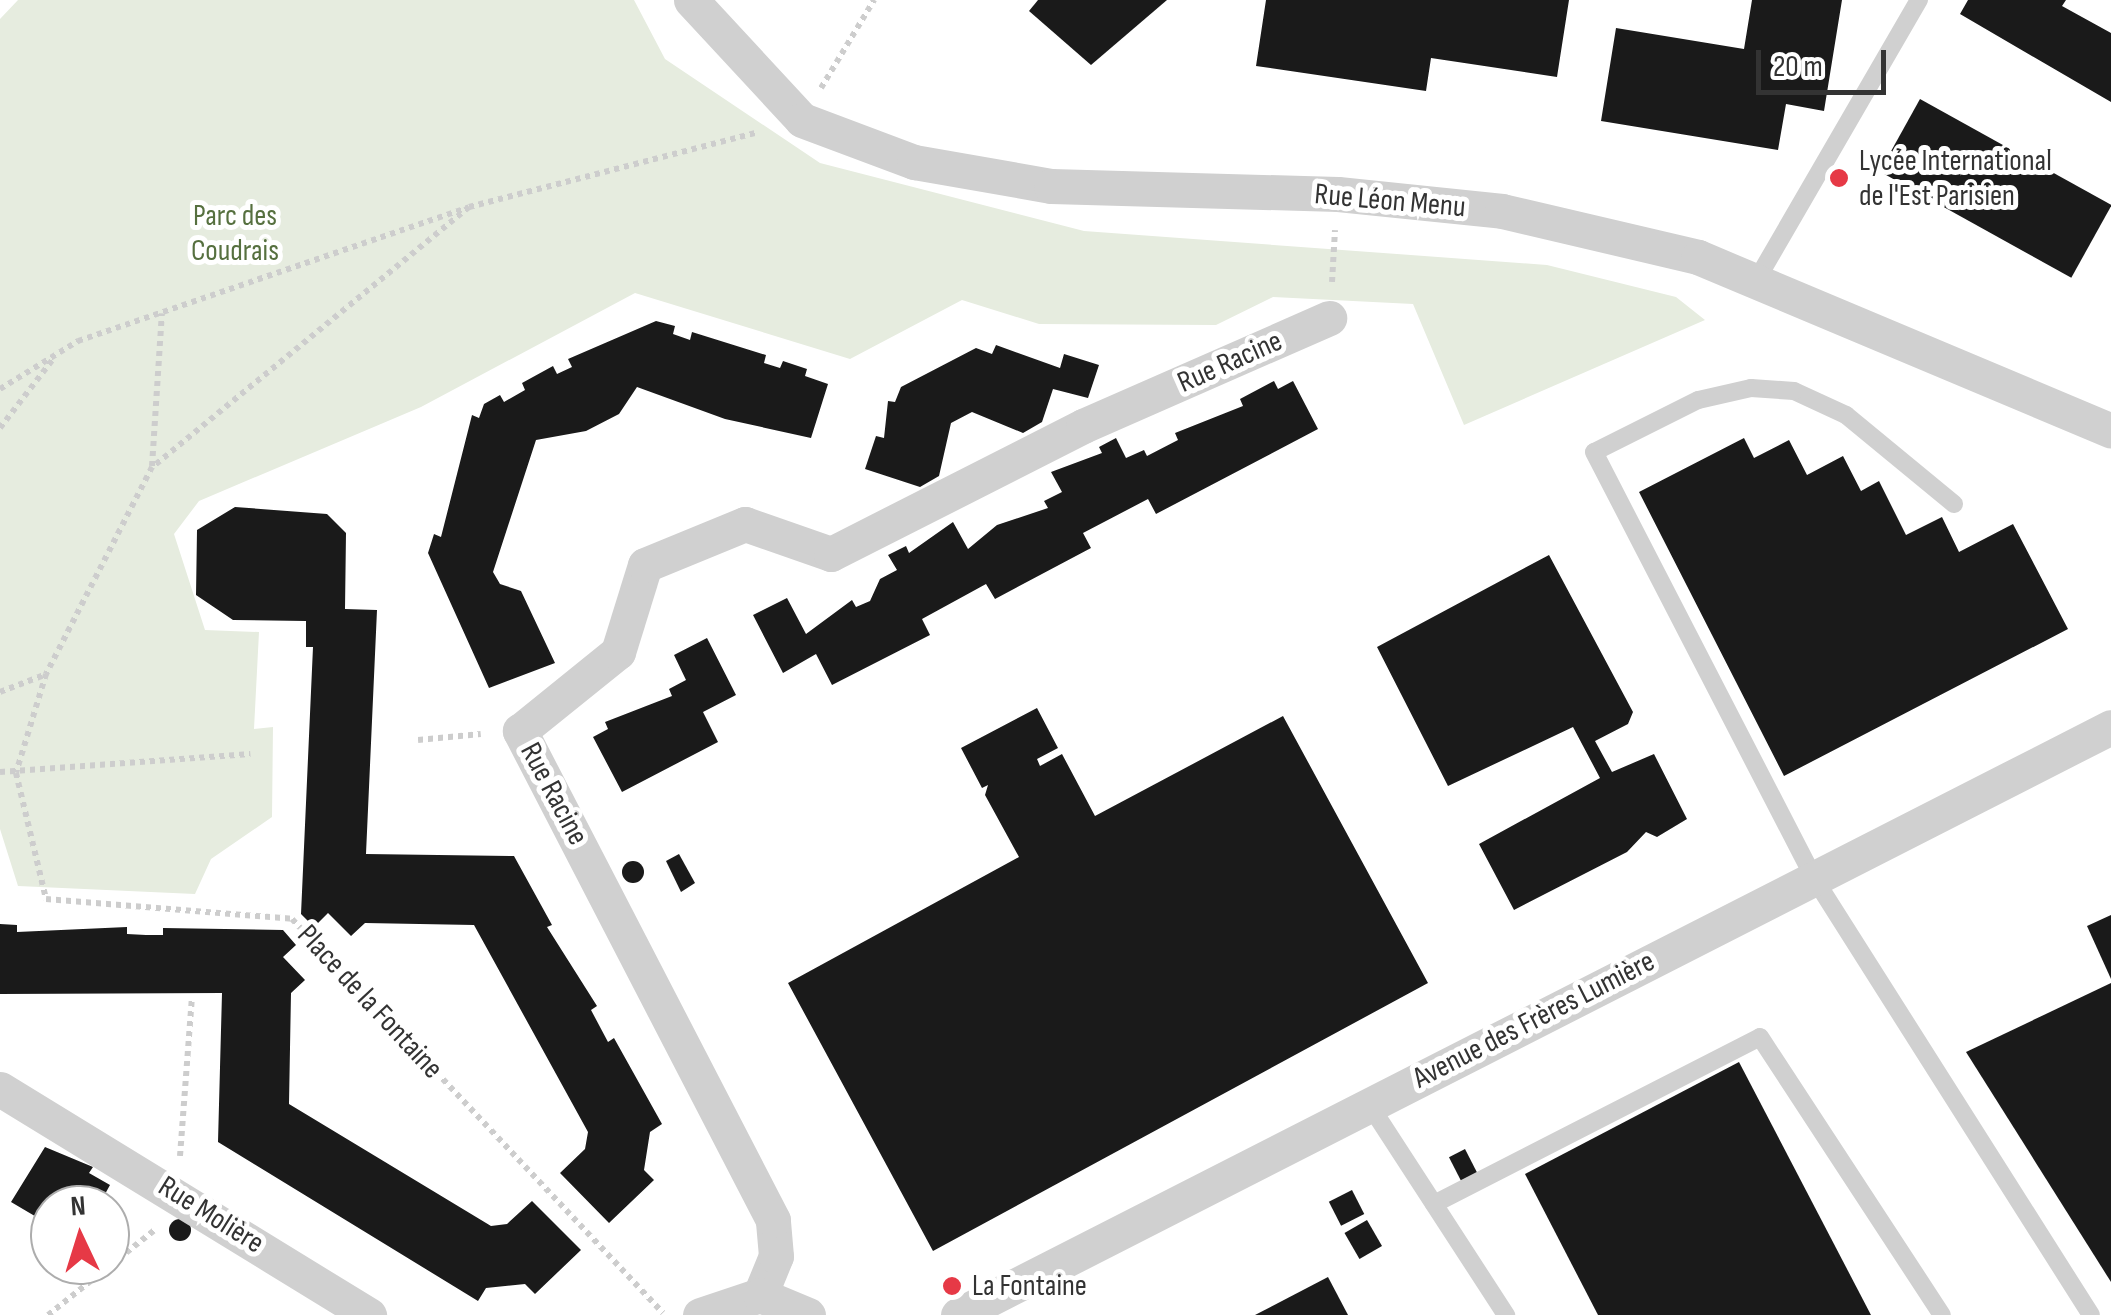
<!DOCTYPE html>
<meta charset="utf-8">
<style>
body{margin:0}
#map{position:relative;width:2111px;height:1315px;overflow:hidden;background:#fff;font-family:"Sofia Sans Condensed",sans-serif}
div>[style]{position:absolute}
.green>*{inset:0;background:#e6ecdf}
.building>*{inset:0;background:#1a1a1a;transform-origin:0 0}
.round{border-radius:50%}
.path>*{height:6px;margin-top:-3px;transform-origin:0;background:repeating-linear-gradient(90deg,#cdcdcd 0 5px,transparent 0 10px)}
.lane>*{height:18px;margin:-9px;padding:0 9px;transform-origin:9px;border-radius:9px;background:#d0d0d0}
.street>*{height:35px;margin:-17.5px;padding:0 17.5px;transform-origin:17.5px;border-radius:17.5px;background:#d0d0d0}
.dots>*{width:28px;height:28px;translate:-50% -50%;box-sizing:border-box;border:5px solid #fff;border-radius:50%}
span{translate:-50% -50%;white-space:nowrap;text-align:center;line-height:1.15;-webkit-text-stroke:10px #fff;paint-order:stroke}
.poi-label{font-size:30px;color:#333}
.left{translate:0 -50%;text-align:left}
.street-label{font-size:30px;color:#333}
.park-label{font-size:30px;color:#56703f}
.north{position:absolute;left:30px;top:1185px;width:100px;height:100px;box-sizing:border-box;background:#fff;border:2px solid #adadad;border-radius:50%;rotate:356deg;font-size:28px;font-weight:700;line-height:40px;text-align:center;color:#333}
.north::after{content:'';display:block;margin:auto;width:35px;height:45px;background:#e63946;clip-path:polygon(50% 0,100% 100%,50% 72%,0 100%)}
.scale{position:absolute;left:1756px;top:50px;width:130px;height:45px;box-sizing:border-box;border:5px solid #333;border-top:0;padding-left:12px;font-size:30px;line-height:35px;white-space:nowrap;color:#333;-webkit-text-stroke:8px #fff;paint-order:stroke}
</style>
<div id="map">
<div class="green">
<i style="clip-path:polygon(18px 0,634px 0,665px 59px,820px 163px,1084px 231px,1547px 265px,1676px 297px,1705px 320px,1464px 425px,1413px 304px,1273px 297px,1216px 325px,1039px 324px,962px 300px,850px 359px,635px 293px,421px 407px,199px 501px,174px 534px,205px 630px,259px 632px,254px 729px,273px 727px,272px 817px,211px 859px,195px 894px,18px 886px,0 829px,0 19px)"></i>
</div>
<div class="building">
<i style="clip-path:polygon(1038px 0,1167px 0,1091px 65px,1029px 11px)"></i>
<i style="clip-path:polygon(1266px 0,1569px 0,1557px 77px,1431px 58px,1426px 91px,1256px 66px)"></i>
<i style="clip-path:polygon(1752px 0,1842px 0,1824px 111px,1786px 104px,1778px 150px,1601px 121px,1616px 28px,1744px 49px)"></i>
<i style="clip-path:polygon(1968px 0,2066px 0,2062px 6px,2111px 33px,2111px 102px,1960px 14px)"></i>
<i style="left:1920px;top:99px;width:219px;height:83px;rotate:29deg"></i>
<i style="clip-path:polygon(656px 321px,675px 326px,673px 334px,690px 340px,692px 332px,766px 355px,764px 363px,780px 368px,783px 361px,807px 369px,805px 376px,828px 384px,811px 438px,725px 419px,637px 387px,619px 414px,586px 431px,536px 440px,493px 572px,500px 584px,521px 591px,555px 663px,489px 688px,428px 553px,434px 534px,441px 537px,472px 415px,479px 418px,484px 404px,500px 395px,504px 402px,525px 390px,522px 383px,553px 366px,557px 374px,572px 367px,568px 359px)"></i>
<i style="clip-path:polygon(996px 345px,1060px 368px,1064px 354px,1099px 365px,1088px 398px,1053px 389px,1042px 422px,1023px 433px,972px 412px,951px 423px,939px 476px,920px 487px,865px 469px,876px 436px,884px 438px,888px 401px,895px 402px,901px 387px,976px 348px,992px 354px)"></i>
<i style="clip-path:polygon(1274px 381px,1278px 389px,1293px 381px,1318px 429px,1156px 514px,1148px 499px,1083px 533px,1091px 548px,995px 599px,986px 584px,922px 619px,930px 635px,832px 685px,816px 654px,783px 673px,753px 615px,787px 598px,806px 634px,852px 600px,856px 607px,870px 601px,880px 579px,897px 570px,888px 555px,906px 546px,909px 553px,953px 522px,968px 549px,997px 525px,1048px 508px,1044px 501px,1062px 492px,1051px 472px,1102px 453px,1099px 447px,1116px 438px,1126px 458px,1144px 450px,1147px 456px,1178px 440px,1175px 433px,1243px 406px,1240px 399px)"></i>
<i style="clip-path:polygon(1744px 438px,1754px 458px,1789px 440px,1807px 475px,1843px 456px,1861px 491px,1879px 481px,1906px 535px,1942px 517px,1959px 552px,2013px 524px,2068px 629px,1784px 776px,1639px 492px)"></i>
<i style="clip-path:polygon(235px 507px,327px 514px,346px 533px,345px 609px,377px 610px,366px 854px,514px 856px,552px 925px,547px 927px,597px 1006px,591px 1010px,608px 1042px,614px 1038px,662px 1124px,650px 1132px,644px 1170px,654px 1180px,609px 1223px,560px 1173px,585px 1149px,588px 1132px,474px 925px,365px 923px,351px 936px,328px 913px,314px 927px,301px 914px,313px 647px,306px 647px,306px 621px,233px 620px,196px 595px,197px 530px)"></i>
<i style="clip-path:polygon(1549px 555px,1633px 712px,1628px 724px,1595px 741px,1612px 772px,1654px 754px,1687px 819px,1657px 837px,1646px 832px,1627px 852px,1514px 910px,1479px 844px,1600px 778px,1573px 727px,1448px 786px,1377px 647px)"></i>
<i style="clip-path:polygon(707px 638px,736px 695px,703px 712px,718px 742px,622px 792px,593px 737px,608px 729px,605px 722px,672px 696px,669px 689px,686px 680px,674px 655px)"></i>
<i style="clip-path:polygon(1037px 708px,1058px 748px,1037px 759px,1040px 766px,1062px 754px,1095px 816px,1283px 716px,1428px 983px,933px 1251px,788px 983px,1019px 857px,985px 795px,988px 785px,982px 788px,961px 748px)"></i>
<i style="clip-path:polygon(679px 854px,695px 883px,681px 892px,666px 861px)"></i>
<i class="round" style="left:622px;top:861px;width:22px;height:22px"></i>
<i style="clip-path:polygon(2111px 915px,2111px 979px,2087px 926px)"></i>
<i style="clip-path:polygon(0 924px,17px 925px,17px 932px,127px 927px,127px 934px,146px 935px,163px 935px,163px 928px,283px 930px,296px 945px,283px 957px,305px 980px,291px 993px,289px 1104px,491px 1226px,507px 1224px,532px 1201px,581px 1250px,535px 1294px,525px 1284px,486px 1288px,478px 1301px,218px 1142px,222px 993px,0 994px)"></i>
<i style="clip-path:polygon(2111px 983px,2111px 1282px,1966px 1052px)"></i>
<i style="clip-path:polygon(1739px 1062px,1871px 1315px,1598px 1315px,1525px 1174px)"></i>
<i style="clip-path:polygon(45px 1147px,93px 1167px,89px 1173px,110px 1185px,99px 1205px,50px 1205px,50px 1225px,11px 1202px)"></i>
<i style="left:1465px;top:1149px;width:31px;height:18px;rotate:63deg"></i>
<i style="left:1352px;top:1190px;width:27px;height:26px;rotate:63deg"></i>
<i class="round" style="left:169px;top:1219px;width:22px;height:22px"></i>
<i style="left:1367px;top:1220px;width:30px;height:26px;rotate:60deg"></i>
<i style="clip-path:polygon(1328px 1277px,1348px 1315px,1255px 1315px)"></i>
</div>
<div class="path">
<i style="left:821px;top:88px;width:103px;rotate:-58.9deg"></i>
<i style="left:469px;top:207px;width:410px;rotate:140.6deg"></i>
<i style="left:152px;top:467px;width:233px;rotate:117.1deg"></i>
<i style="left:46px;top:674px;width:103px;rotate:106.9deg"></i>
<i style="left:16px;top:773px;width:130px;rotate:76.6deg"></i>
<i style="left:46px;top:899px;width:247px;rotate:4.6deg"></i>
<i style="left:292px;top:919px;width:541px;rotate:46.72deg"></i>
<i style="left:1332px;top:282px;width:52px;rotate:-86.7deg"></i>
<i style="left:0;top:389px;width:92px;rotate:-31.6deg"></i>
<i style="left:78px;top:341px;width:413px;rotate:-18.9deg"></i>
<i style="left:469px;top:207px;width:299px;rotate:-14.5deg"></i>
<i style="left:0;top:428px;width:88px;rotate:-52.4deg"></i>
<i style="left:152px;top:466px;width:153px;rotate:-86.3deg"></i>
<i style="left:0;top:692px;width:47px;rotate:-21.1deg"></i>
<i style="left:418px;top:740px;width:63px;rotate:-5.4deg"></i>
<i style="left:0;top:772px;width:251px;rotate:-4.1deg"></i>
<i style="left:180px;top:1156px;width:158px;rotate:-85.7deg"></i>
<i style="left:48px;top:1315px;width:139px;rotate:-38.6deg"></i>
</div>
<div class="lane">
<i style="left:1756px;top:281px;width:325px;rotate:-59.9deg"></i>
<i style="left:1954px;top:504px;width:140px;rotate:-140.5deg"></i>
<i style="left:1846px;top:415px;width:57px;rotate:-155.2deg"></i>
<i style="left:1794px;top:391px;width:43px;rotate:-176deg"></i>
<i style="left:1751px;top:388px;width:54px;rotate:167.2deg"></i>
<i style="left:1698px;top:400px;width:116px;rotate:153.4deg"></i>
<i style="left:1594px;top:452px;width:479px;rotate:62.7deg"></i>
<i style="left:1814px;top:878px;width:517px;rotate:57.63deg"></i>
<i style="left:1369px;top:1104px;width:252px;rotate:57deg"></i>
<i style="left:1434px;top:1204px;width:366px;rotate:-27.1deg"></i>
<i style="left:1760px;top:1037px;width:332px;rotate:56.8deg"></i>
</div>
<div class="street">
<i style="left:691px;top:0;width:163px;rotate:47.2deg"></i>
<i style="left:802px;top:120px;width:120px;rotate:20.6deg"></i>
<i style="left:914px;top:162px;width:139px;rotate:9.9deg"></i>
<i style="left:1051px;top:186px;width:287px;rotate:1.6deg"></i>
<i style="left:1338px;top:194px;width:165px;rotate:5.9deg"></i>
<i style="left:1502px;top:211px;width:201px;rotate:13.2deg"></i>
<i style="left:1698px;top:257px;width:448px;rotate:22.8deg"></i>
<i style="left:0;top:1089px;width:433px;rotate:31.5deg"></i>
<i style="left:760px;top:1295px;width:42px;rotate:-67.7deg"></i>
<i style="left:776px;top:1256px;width:36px;rotate:-95deg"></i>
<i style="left:773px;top:1220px;width:551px;rotate:-117.36deg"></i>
<i style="left:520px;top:731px;width:126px;rotate:-38.9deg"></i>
<i style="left:618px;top:652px;width:91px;rotate:-72.8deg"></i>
<i style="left:645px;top:565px;width:108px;rotate:-22.3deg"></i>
<i style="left:745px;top:524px;width:91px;rotate:19.2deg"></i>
<i style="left:831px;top:554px;width:283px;rotate:-26.9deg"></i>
<i style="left:1083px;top:426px;width:269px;rotate:-23.7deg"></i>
<i style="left:700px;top:1315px;width:63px;rotate:-18.4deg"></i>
<i style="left:760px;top:1295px;width:52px;rotate:22.6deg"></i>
<i style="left:958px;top:1315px;width:1294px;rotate:-27.02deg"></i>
</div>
<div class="dots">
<i style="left:1839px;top:178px;background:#e63946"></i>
<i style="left:952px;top:1286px;background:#e63946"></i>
</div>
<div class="poi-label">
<span class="left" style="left:1859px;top:178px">Lycée International<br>de l'Est Parisien</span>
<span class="left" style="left:972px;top:1286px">La Fontaine</span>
</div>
<div class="street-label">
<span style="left:1390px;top:201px;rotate:5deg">Rue Léon Menu</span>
<span style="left:1230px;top:362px;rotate:-24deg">Rue Racine</span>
<span style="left:554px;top:794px;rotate:62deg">Rue Racine</span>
<span style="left:370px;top:1002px;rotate:47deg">Place de la Fontaine</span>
<span style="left:1534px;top:1020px;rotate:-27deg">Avenue des Frères Lumière</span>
<span style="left:211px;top:1215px;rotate:32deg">Rue Molière</span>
</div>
<div class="park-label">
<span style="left:235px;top:233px">Parc des<br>Coudrais</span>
</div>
<div class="north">N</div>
<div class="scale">20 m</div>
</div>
